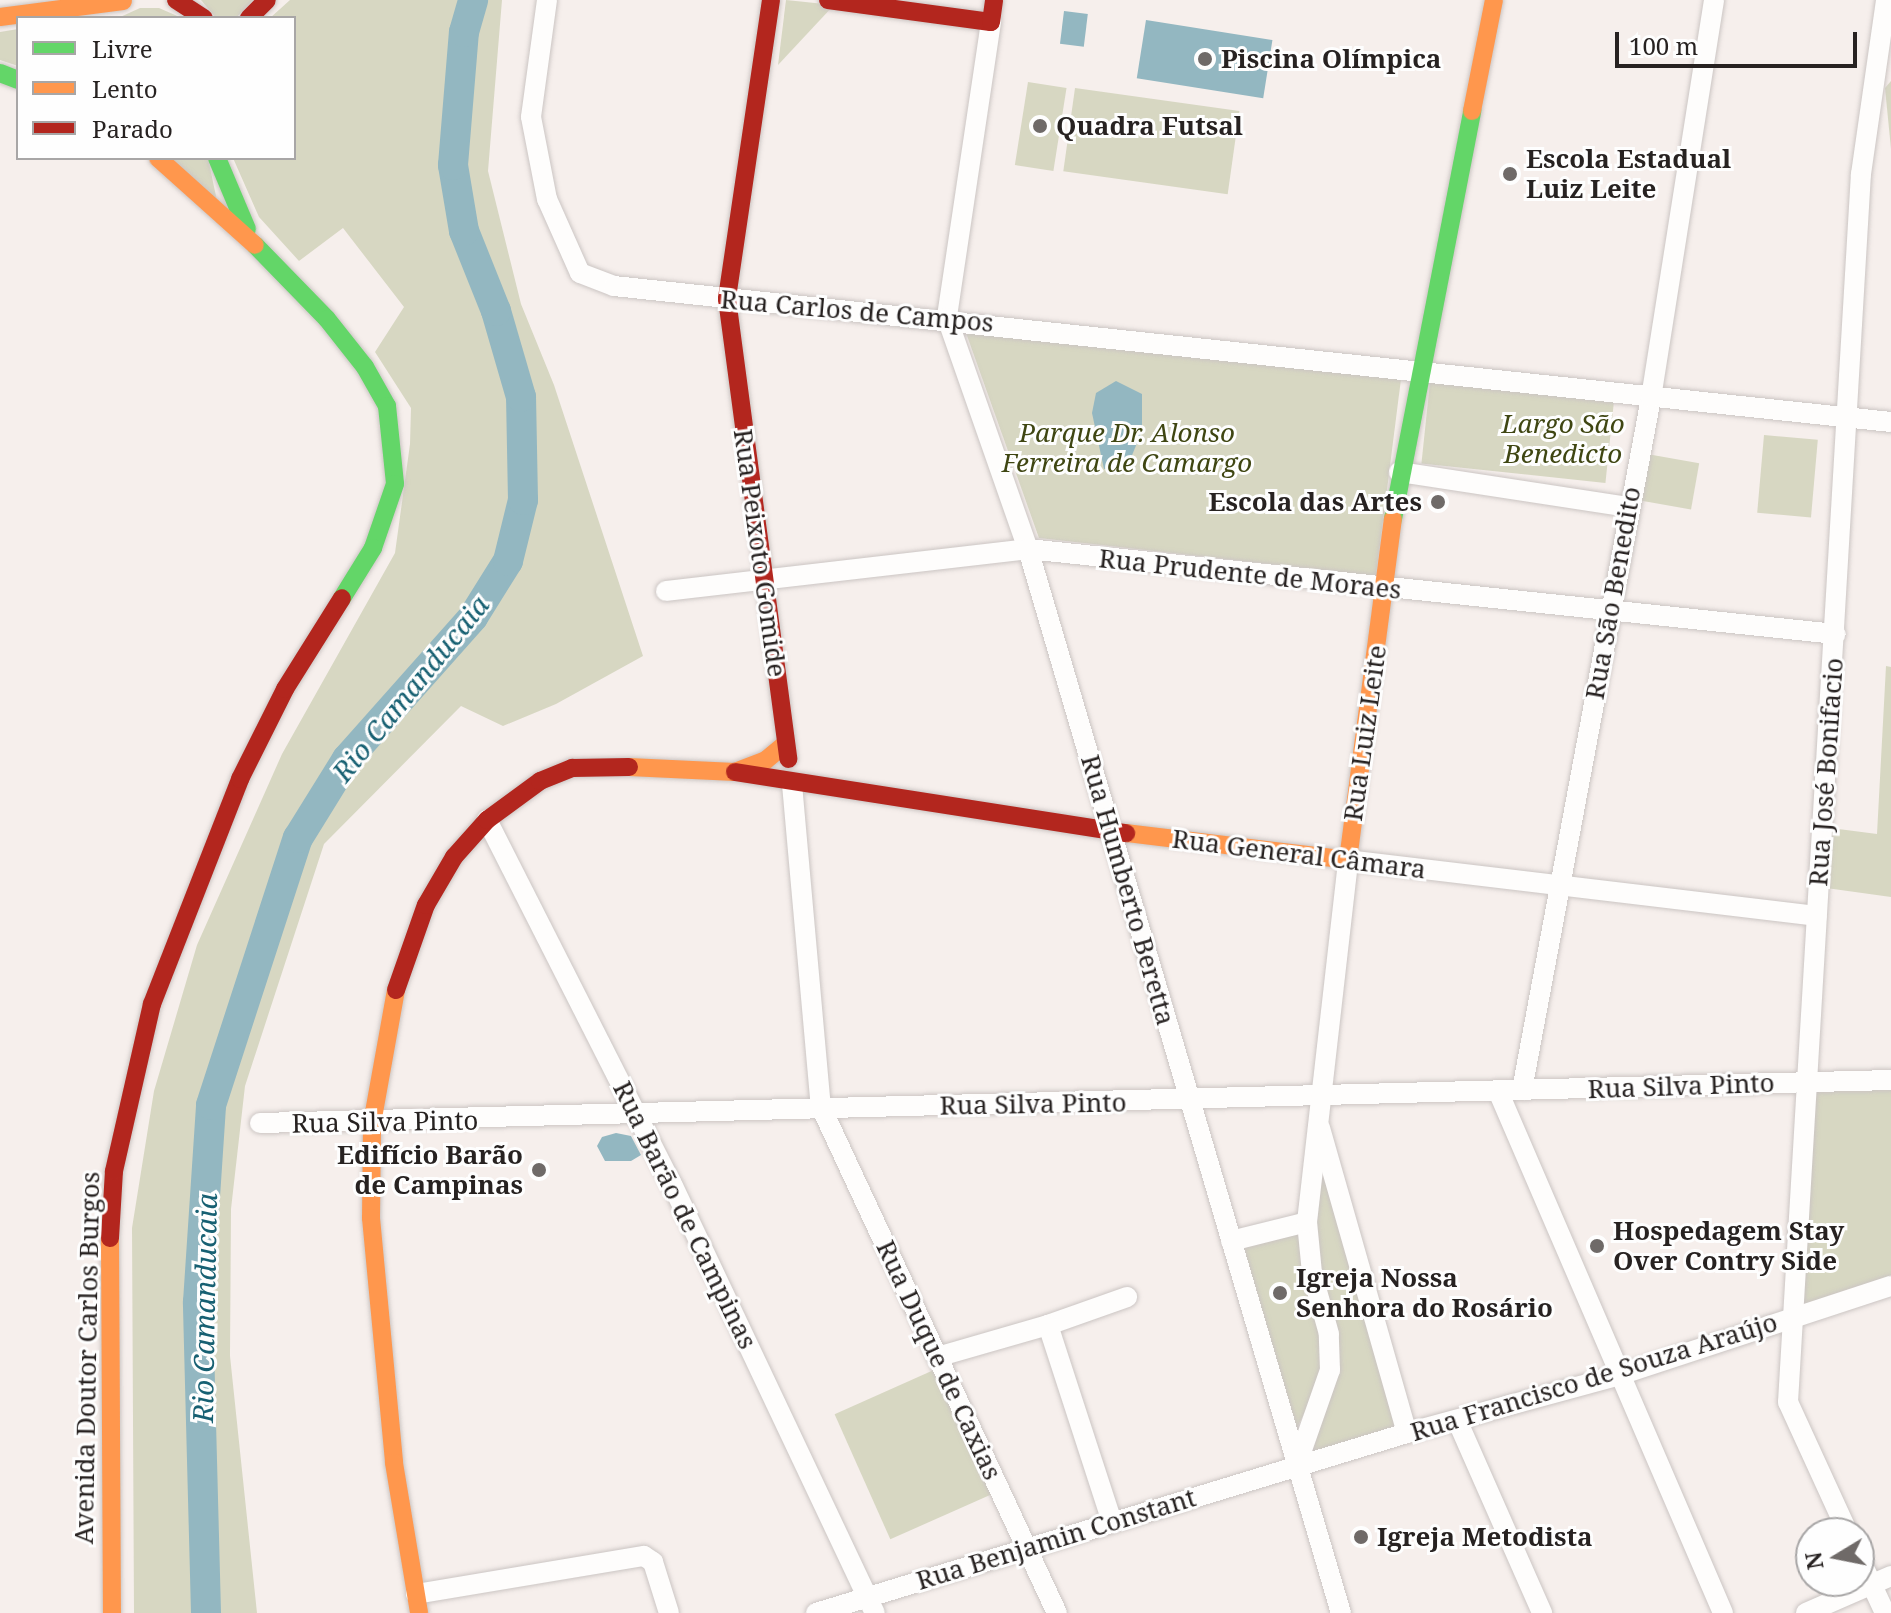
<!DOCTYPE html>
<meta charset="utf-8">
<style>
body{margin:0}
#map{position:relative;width:1891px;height:1613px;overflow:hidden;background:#f6efec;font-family:"Noto Serif",serif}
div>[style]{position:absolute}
.green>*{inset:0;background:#d7d7c2;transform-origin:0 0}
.water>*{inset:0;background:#93b7c1;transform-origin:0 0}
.river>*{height:30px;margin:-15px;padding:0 15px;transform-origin:15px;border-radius:15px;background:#93b7c1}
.roads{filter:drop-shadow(0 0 2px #cbc5c3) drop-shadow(0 0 2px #cbc5c3)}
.street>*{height:20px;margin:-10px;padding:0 10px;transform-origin:10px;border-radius:10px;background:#fefdfc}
.fast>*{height:18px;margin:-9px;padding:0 9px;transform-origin:9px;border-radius:9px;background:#63d668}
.slow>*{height:18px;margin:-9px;padding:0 9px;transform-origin:9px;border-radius:9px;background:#ff974d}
.jam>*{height:18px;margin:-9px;padding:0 9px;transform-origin:9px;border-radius:9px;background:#b3261e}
.dots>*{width:22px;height:22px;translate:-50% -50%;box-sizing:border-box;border:4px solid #fefefe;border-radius:50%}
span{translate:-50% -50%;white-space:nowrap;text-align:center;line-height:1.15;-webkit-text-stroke:6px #fefefe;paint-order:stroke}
.poi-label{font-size:26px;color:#272221;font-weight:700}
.left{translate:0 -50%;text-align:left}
.right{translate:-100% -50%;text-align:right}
.street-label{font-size:26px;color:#272221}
.park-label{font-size:26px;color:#3f4612;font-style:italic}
.water-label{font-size:28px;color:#176072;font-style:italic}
.legend{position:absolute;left:16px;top:16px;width:280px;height:144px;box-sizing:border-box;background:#fefefe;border:2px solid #a8a6a6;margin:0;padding:10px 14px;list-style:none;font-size:24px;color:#272221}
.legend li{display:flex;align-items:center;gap:16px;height:40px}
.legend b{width:40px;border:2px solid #a8a6a6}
.north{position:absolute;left:1795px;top:1517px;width:80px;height:80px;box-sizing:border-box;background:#fefefe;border:2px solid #a8a6a6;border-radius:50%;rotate:260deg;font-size:22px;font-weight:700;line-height:32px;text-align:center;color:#272221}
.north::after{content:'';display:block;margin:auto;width:28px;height:36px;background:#6f6a68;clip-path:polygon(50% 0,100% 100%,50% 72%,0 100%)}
.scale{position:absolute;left:1615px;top:32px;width:242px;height:36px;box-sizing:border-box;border:4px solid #272221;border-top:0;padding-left:10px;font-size:24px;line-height:28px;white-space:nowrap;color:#272221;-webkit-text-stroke:6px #fefefe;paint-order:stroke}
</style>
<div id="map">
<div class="green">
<i style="clip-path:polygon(201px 0,253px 0,236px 18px,216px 18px)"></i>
<i style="clip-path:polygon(290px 0,502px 0,488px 171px,521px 304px,554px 385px,643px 656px,556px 704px,503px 726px,461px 706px,324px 844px,245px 1086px,231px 1209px,230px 1356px,257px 1613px,134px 1613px,132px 1228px,154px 1091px,197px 945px,282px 754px,395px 553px,410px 444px,411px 408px,375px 352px,404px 307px,343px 228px,299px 261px,259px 217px,233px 158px,294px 158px,294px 18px,270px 18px)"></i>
<i style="clip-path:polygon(786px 0,834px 5px,778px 65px)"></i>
<i style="clip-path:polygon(140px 8px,159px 8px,182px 18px,118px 18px)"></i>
<i style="clip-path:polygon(18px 29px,18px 66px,0 60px,0 32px)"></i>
<i style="clip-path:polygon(1891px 81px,1891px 149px,1885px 88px)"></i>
<i style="left:1028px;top:82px;width:39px;height:84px;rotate:9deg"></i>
<i style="left:1075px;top:88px;width:166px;height:84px;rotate:8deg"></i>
<i style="clip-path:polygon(167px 158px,208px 158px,217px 201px)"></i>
<i style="clip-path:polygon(965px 330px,1401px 379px,1376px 576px,1039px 538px)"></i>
<i style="left:1430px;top:382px;width:185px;height:82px;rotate:6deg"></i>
<i style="left:1764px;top:435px;width:54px;height:78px;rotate:5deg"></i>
<i style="left:1647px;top:454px;width:53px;height:47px;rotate:10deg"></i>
<i style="clip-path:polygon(1886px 666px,1891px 667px,1891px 897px,1819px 887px,1823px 827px,1877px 834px)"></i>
<i style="clip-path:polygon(1891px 1079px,1891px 1285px,1797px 1316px,1807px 1084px)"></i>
<i style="clip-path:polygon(1320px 1138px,1403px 1428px,1306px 1456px,1335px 1367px,1312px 1224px)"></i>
<i style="clip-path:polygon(1303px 1227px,1325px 1337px,1325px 1371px,1293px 1436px,1238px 1245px)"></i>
<i style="left:936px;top:1369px;width:137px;height:111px;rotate:66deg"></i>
</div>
<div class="water">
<i style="left:1064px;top:11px;width:24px;height:33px;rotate:7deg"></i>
<i style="left:1146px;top:20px;width:128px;height:59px;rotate:9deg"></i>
<i style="clip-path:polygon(1116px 381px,1142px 394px,1142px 431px,1128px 465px,1104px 469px,1092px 413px,1096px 393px)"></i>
<i style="clip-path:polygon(616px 1133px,631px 1136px,641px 1155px,631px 1161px,605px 1161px,597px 1146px,602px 1137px)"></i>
</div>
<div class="river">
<i style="left:206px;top:1613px;width:311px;rotate:-91.5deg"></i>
<i style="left:198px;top:1302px;width:197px;rotate:-86.2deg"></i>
<i style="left:211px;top:1105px;width:281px;rotate:-72deg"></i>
<i style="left:298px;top:838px;width:93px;rotate:-58.2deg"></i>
<i style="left:347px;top:759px;width:190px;rotate:-48.4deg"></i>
<i style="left:473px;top:617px;width:66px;rotate:-58deg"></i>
<i style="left:508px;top:561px;width:63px;rotate:-76.2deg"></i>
<i style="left:523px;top:500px;width:103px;rotate:-91.1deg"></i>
<i style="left:521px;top:397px;width:90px;rotate:-106.2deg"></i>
<i style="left:496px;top:311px;width:86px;rotate:-111.8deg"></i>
<i style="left:464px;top:231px;width:67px;rotate:-99.5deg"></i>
<i style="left:453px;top:165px;width:133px;rotate:-85.3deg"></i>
<i style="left:464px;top:32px;width:33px;rotate:-74deg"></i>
</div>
<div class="roads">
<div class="street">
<i style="left:547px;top:0;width:118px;rotate:97.8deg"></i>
<i style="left:531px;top:117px;width:84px;rotate:79deg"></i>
<i style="left:547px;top:199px;width:81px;rotate:66deg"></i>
<i style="left:580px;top:273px;width:36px;rotate:21deg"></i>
<i style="left:614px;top:286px;width:1284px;rotate:6.08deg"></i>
<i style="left:991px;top:22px;width:299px;rotate:98.5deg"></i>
<i style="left:947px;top:318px;width:245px;rotate:70.7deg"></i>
<i style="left:1028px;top:549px;width:1109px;rotate:73.61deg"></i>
<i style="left:1399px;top:472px;width:231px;rotate:8.7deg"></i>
<i style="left:666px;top:591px;width:364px;rotate:-6.6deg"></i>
<i style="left:1028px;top:549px;width:812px;rotate:6.01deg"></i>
<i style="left:792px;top:784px;width:324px;rotate:84.9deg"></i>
<i style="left:821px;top:1107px;width:558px;rotate:65deg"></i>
<i style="left:487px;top:820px;width:411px;rotate:63.1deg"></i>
<i style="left:673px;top:1186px;width:472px;rotate:64.7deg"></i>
<i style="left:1522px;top:1090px;width:704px;rotate:-79.44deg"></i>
<i style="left:1651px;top:398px;width:403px;rotate:-81deg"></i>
<i style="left:1498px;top:1091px;width:568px;rotate:66.68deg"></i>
<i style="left:260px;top:1123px;width:1632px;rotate:-1.51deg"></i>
<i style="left:1320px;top:1128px;width:317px;rotate:74.1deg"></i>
<i style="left:1231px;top:1241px;width:78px;rotate:-14deg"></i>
<i style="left:1048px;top:1325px;width:84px;rotate:-19.5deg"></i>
<i style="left:937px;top:1357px;width:116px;rotate:-16.1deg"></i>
<i style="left:1048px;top:1325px;width:207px;rotate:72deg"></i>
<i style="left:1457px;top:1420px;width:211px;rotate:66.2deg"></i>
<i style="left:1296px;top:1467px;width:103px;rotate:-70.7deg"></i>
<i style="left:1330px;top:1370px;width:36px;rotate:-92deg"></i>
<i style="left:1329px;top:1334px;width:63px;rotate:-105.6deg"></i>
<i style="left:1312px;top:1273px;width:51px;rotate:-95.6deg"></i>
<i style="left:1307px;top:1222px;width:364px;rotate:-83.5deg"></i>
<i style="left:1348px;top:860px;width:472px;rotate:6.8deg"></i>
<i style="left:1848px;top:1533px;width:144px;rotate:-114.6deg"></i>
<i style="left:1788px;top:1402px;width:1230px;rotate:-86.6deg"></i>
<i style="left:1861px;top:174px;width:176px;rotate:-81.8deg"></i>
<i style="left:1859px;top:1557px;width:62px;rotate:65.1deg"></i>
<i style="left:416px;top:1594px;width:231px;rotate:-9.5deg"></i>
<i style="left:644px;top:1556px;width:11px;rotate:34deg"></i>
<i style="left:653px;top:1562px;width:53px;rotate:72.6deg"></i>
<i style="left:816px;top:1613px;width:618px;rotate:-16.94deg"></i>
<i style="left:1407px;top:1433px;width:221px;rotate:-15.2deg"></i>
<i style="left:1620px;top:1375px;width:285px;rotate:-18.2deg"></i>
<i style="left:1806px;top:1613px;width:93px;rotate:-23.5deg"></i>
</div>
<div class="fast">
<i style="left:0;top:73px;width:19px;rotate:21deg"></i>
<i style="left:217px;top:158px;width:77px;rotate:67.1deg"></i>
<i style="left:255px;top:245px;width:103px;rotate:45.8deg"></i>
<i style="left:327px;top:319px;width:61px;rotate:51.6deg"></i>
<i style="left:365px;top:367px;width:45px;rotate:60.6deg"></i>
<i style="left:387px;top:406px;width:78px;rotate:84.1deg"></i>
<i style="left:395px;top:484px;width:68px;rotate:109deg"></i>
<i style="left:373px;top:548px;width:59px;rotate:121.8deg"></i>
<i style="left:1393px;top:519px;width:416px;rotate:-79deg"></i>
</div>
<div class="slow">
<i style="left:0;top:17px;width:124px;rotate:-7.4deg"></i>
<i style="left:1472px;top:111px;width:113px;rotate:-78.8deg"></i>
<i style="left:158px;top:158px;width:130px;rotate:41.9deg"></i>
<i style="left:629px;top:767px;width:106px;rotate:2.7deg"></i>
<i style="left:735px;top:772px;width:33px;rotate:-21deg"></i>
<i style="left:766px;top:760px;width:26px;rotate:-40deg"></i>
<i style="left:1126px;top:833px;width:224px;rotate:6.9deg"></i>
<i style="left:1348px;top:860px;width:344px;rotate:-82.5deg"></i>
<i style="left:396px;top:990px;width:136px;rotate:100.2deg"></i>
<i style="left:372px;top:1124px;width:94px;rotate:90.6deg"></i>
<i style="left:371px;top:1218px;width:246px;rotate:84.6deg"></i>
<i style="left:394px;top:1463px;width:152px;rotate:80.5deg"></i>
<i style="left:110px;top:1238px;width:375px;rotate:89.7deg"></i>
</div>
<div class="jam">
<i style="left:176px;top:0;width:33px;rotate:33deg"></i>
<i style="left:771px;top:0;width:302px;rotate:98.4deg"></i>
<i style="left:727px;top:299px;width:464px;rotate:82.4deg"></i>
<i style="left:828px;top:0;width:164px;rotate:7.7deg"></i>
<i style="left:991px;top:22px;width:22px;rotate:-82deg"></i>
<i style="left:249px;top:18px;width:25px;rotate:-45deg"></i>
<i style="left:735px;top:772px;width:396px;rotate:8.9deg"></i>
<i style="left:396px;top:990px;width:90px;rotate:-70.6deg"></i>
<i style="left:426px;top:905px;width:56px;rotate:-59.7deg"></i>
<i style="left:454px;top:857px;width:50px;rotate:-48.3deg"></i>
<i style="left:487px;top:820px;width:66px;rotate:-36.3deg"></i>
<i style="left:540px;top:781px;width:35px;rotate:-22deg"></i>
<i style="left:572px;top:768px;width:57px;rotate:-1deg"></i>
<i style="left:110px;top:1238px;width:67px;rotate:-86.6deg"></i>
<i style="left:114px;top:1171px;width:171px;rotate:-77.2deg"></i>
<i style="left:152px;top:1004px;width:242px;rotate:-68.6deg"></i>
<i style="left:240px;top:779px;width:101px;rotate:-63.4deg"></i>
<i style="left:285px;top:689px;width:107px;rotate:-57.9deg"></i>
</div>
</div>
<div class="dots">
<i style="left:1205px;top:59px;background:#6f6a68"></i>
<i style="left:1040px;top:126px;background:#6f6a68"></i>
<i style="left:1510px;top:174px;background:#6f6a68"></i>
<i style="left:1438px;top:502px;background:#6f6a68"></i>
<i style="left:539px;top:1170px;background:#6f6a68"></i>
<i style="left:1597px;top:1246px;background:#6f6a68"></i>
<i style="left:1280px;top:1293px;background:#6f6a68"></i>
<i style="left:1361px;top:1537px;background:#6f6a68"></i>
</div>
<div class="poi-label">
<span class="left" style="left:1221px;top:59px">Piscina Olímpica</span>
<span class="left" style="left:1056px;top:126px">Quadra Futsal</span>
<span class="left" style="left:1526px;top:174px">Escola Estadual<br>Luiz Leite</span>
<span class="right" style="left:1422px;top:502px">Escola das Artes</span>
<span class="right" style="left:523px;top:1170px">Edifício Barão<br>de Campinas</span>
<span class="left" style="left:1613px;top:1246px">Hospedagem Stay<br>Over Contry Side</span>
<span class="left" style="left:1296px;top:1293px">Igreja Nossa<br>Senhora do Rosário</span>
<span class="left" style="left:1377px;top:1537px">Igreja Metodista</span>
</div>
<div class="street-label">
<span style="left:857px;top:311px;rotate:5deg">Rua Carlos de Campos</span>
<span style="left:760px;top:553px;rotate:82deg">Rua Peixoto Gomide</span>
<span style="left:1250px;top:574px;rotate:6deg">Rua Prudente de Moraes</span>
<span style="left:1613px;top:593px;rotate:-80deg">Rua São Benedito</span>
<span style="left:1365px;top:733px;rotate:-82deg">Rua Luiz Leite</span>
<span style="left:1826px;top:772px;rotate:-86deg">Rua José Bonifacio</span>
<span style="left:1299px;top:854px;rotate:7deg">Rua General Câmara</span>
<span style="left:1128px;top:890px;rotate:74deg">Rua Humberto Beretta</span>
<span style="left:1681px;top:1086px;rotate:-2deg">Rua Silva Pinto</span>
<span style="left:1033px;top:1104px;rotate:-1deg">Rua Silva Pinto</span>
<span style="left:385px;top:1122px;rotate:-1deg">Rua Silva Pinto</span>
<span style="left:685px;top:1215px;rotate:64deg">Rua Barão de Campinas</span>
<span style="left:87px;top:1358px;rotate:-89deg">Avenida Doutor Carlos Burgos</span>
<span style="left:939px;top:1360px;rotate:65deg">Rua Duque de Caxias</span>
<span style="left:1594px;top:1377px;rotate:-17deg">Rua Francisco de Souza Araújo</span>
<span style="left:1056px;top:1539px;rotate:-17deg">Rua Benjamin Constant</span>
</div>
<div class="park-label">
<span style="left:1563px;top:439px">Largo São<br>Benedicto</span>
<span style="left:1127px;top:448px">Parque Dr. Alonso<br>Ferreira de Camargo</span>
</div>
<div class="water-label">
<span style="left:410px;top:688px;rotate:-51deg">Rio Camanducaia</span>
<span style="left:204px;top:1308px;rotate:-89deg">Rio Camanducaia</span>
</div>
<ul class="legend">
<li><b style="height:10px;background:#63d668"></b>Livre</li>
<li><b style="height:10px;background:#ff974d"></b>Lento</li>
<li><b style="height:10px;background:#b3261e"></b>Parado</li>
</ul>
<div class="north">N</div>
<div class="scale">100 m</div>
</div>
